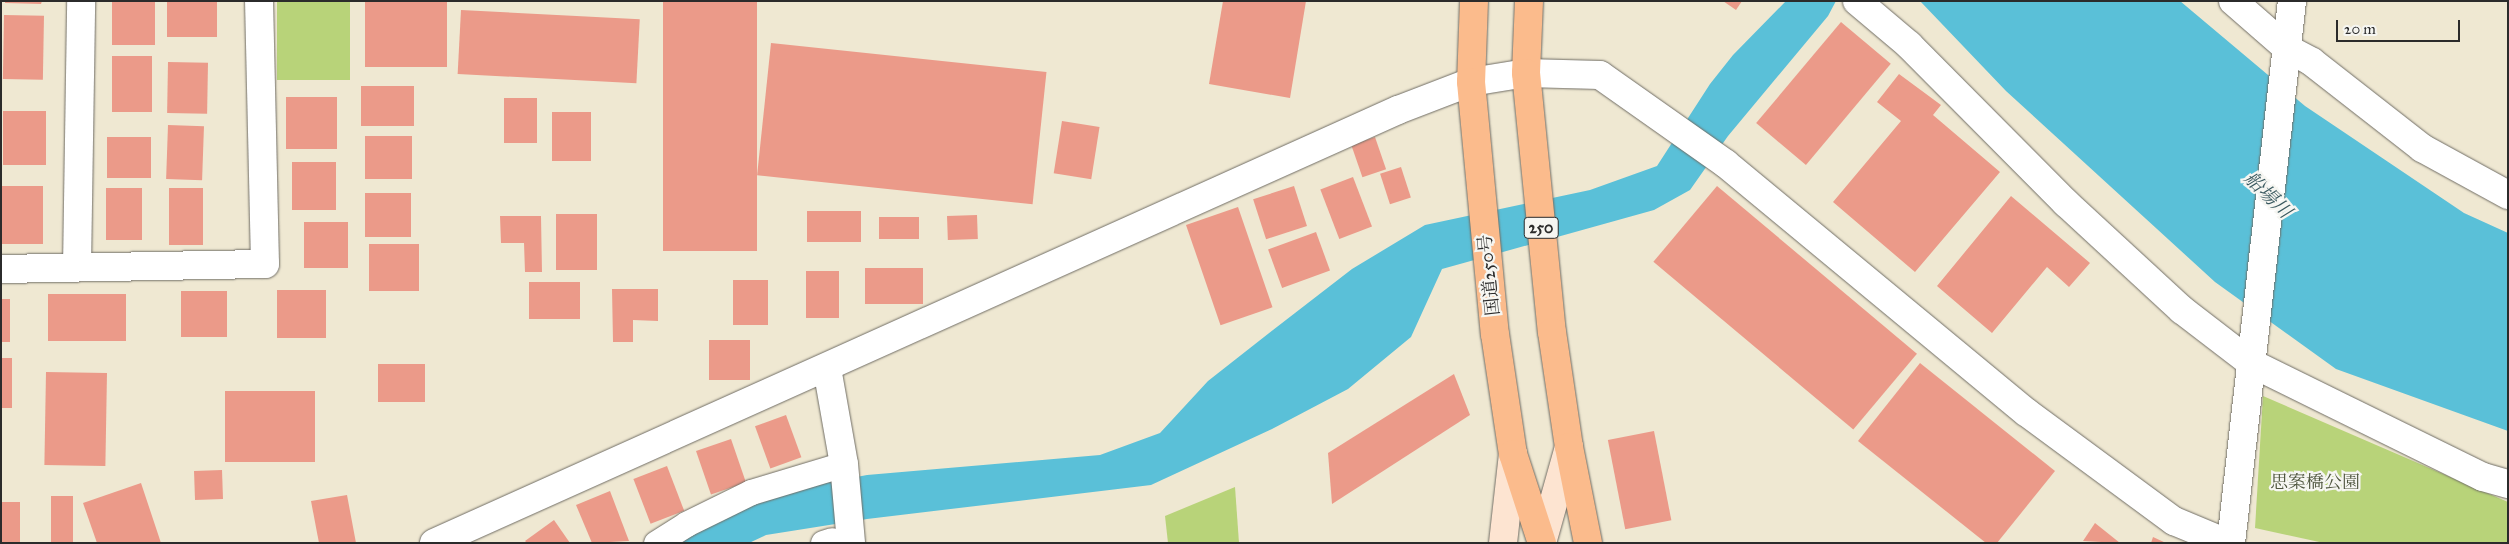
<!DOCTYPE html>
<meta charset="utf-8">
<style>
body{margin:0}
#map{position:relative;width:2509px;height:544px;overflow:hidden;background:#efe8d2;font-family:"IM FELL Great Primer","Noto Serif JP",serif}
div>[style]{position:absolute}
.green>*{inset:0;background:#b8d379;transform-origin:0 0}
.water>*{inset:0;background:#5ac0d8}
.building>*{inset:0;background:#eb9a89;transform-origin:0 0}
.roads{filter:drop-shadow(0 0 1px #706d65) drop-shadow(0 0 1px #706d65)}
.service>*{height:25px;margin:-12.5px;padding:0 12.5px;transform-origin:12.5px;border-radius:12.5px;background:#fff}
.minor>*{height:28px;margin:-14px;padding:0 14px;transform-origin:14px;border-radius:14px;background:#fff}
.secondary>*{height:28px;margin:-14px;padding:0 14px;transform-origin:14px;border-radius:14px;background:#fde4d1}
.trunk>*{height:28px;margin:-14px;padding:0 14px;transform-origin:14px;border-radius:14px;background:#fbbb8c}
span{translate:-50% -50%;white-space:nowrap;text-align:center;line-height:1.15;-webkit-text-stroke:4.5px #f6f6f2;paint-order:stroke}
.shield-label span{padding:1px 4px;background:#f6f6f2;border:1px solid;border-radius:4px;-webkit-text-stroke-width:0}
.shield-label{font-size:16px;color:#2b2b2b;font-weight:700}
.street-label{font-size:18px;color:#2b2b2b}
.park-label{font-size:18px;color:#4e553e}
.water-label{font-size:19px;color:#39585f;font-style:italic}
.frame{position:absolute;inset:0;border:2px solid #2b2b2b;pointer-events:none}
.scale{position:absolute;left:2336px;top:20px;width:124px;height:22px;box-sizing:border-box;border:2px solid #2b2b2b;border-top:0;padding-left:6px;font-size:15px;line-height:18px;white-space:nowrap;color:#2b2b2b;-webkit-text-stroke:4px #f6f6f2;paint-order:stroke}
</style>
<div id="map">
<div class="green">
<i style="left:277px;top:1px;width:73px;height:79px"></i>
<i style="clip-path:polygon(2263px 396px,2508px 502px,2508px 543px,2324px 543px,2255px 528px)"></i>
<i style="clip-path:polygon(1235px 487px,1239px 543px,1168px 543px,1165px 516px)"></i>
</div>
<div class="water">
<i style="clip-path:polygon(1786px 1px,1836px 1px,1828px 16px,1728px 136px,1690px 190px,1654px 210px,1442px 269px,1411px 337px,1348px 389px,1272px 429px,1151px 485px,867px 519px,766px 535px,749px 543px,671px 543px,749px 502px,805px 487px,867px 475px,1100px 455px,1160px 433px,1208px 381px,1273px 330px,1352px 269px,1425px 225px,1590px 190px,1657px 166px,1710px 84px,1733px 55px)"></i>
<i style="clip-path:polygon(1920px 1px,2180px 1px,2305px 106px,2464px 213px,2508px 233px,2508px 431px,2336px 369px,2215px 282px,2006px 91px)"></i>
</div>
<div class="building">
<i style="clip-path:polygon(5px 1px,42px 1px,41px 4px,5px 3px)"></i>
<i style="left:112px;top:1px;width:43px;height:44px"></i>
<i style="left:167px;top:1px;width:50px;height:36px"></i>
<i style="left:365px;top:1px;width:82px;height:66px"></i>
<i style="left:663px;top:1px;width:94px;height:250px"></i>
<i style="clip-path:polygon(1223px 1px,1306px 1px,1290px 98px,1209px 84px)"></i>
<i style="clip-path:polygon(1723px 1px,1742px 1px,1736px 10px)"></i>
<i style="left:461px;top:10px;width:179px;height:64px;rotate:3deg"></i>
<i style="left:4px;top:15px;width:40px;height:64px;rotate:1deg"></i>
<i style="left:1841px;top:22px;width:65px;height:132px;rotate:40deg"></i>
<i style="left:771px;top:43px;width:277px;height:133px;rotate:6deg"></i>
<i style="left:112px;top:56px;width:40px;height:56px"></i>
<i style="left:168px;top:62px;width:40px;height:51px;rotate:1deg"></i>
<i style="clip-path:polygon(1899px 74px,1941px 105px,1933px 115px,2000px 172px,1915px 272px,1833px 202px,1901px 121px,1877px 102px)"></i>
<i style="left:361px;top:86px;width:53px;height:40px"></i>
<i style="left:337px;top:97px;width:52px;height:51px;rotate:90deg"></i>
<i style="left:504px;top:98px;width:33px;height:45px"></i>
<i style="left:3px;top:111px;width:43px;height:54px"></i>
<i style="left:552px;top:112px;width:39px;height:49px"></i>
<i style="left:1062px;top:121px;width:38px;height:53px;rotate:9deg"></i>
<i style="left:168px;top:125px;width:36px;height:54px;rotate:2deg"></i>
<i style="left:365px;top:136px;width:47px;height:43px"></i>
<i style="left:107px;top:137px;width:44px;height:41px"></i>
<i style="left:1375px;top:137px;width:34px;height:25px;rotate:71deg"></i>
<i style="left:292px;top:162px;width:44px;height:48px"></i>
<i style="left:1401px;top:167px;width:32px;height:22px;rotate:72deg"></i>
<i style="left:1353px;top:177px;width:53px;height:35px;rotate:69deg"></i>
<i style="left:1px;top:186px;width:42px;height:58px"></i>
<i style="left:1294px;top:186px;width:42px;height:43px;rotate:72deg"></i>
<i style="left:1717px;top:186px;width:261px;height:99px;rotate:40deg"></i>
<i style="left:106px;top:188px;width:36px;height:52px"></i>
<i style="left:169px;top:188px;width:34px;height:57px"></i>
<i style="left:365px;top:193px;width:46px;height:44px"></i>
<i style="clip-path:polygon(2011px 196px,2090px 263px,2069px 287px,2047px 267px,1992px 333px,1937px 286px)"></i>
<i style="left:1238px;top:207px;width:106px;height:55px;rotate:71deg"></i>
<i style="left:807px;top:211px;width:54px;height:31px"></i>
<i style="left:597px;top:214px;width:56px;height:41px;rotate:90deg"></i>
<i style="left:977px;top:215px;width:24px;height:30px;rotate:88deg"></i>
<i style="clip-path:polygon(500px 216px,541px 216px,542px 272px,525px 272px,524px 243px,501px 243px)"></i>
<i style="left:879px;top:217px;width:40px;height:22px"></i>
<i style="left:304px;top:222px;width:44px;height:46px"></i>
<i style="left:1316px;top:232px;width:41px;height:51px;rotate:70deg"></i>
<i style="left:369px;top:244px;width:50px;height:47px"></i>
<i style="left:865px;top:268px;width:58px;height:36px"></i>
<i style="left:806px;top:271px;width:33px;height:47px"></i>
<i style="left:733px;top:280px;width:35px;height:45px"></i>
<i style="left:529px;top:282px;width:51px;height:37px"></i>
<i style="clip-path:polygon(612px 289px,658px 289px,658px 321px,633px 320px,633px 342px,613px 342px)"></i>
<i style="left:277px;top:290px;width:49px;height:48px"></i>
<i style="left:181px;top:291px;width:46px;height:46px"></i>
<i style="left:48px;top:294px;width:78px;height:47px"></i>
<i style="left:1px;top:299px;width:9px;height:43px"></i>
<i style="left:709px;top:340px;width:41px;height:40px"></i>
<i style="left:1px;top:358px;width:11px;height:50px"></i>
<i style="clip-path:polygon(1920px 363px,2055px 471px,1997px 543px,1986px 543px,1858px 441px)"></i>
<i style="left:378px;top:364px;width:47px;height:38px"></i>
<i style="left:46px;top:372px;width:61px;height:93px;rotate:1deg"></i>
<i style="clip-path:polygon(1454px 374px,1470px 415px,1332px 504px,1328px 453px)"></i>
<i style="left:225px;top:391px;width:90px;height:71px"></i>
<i style="left:786px;top:415px;width:45px;height:33px;rotate:70deg"></i>
<i style="left:1654px;top:431px;width:91px;height:47px;rotate:79deg"></i>
<i style="left:731px;top:439px;width:46px;height:37px;rotate:71deg"></i>
<i style="left:667px;top:466px;width:48px;height:36px;rotate:69deg"></i>
<i style="left:222px;top:470px;width:29px;height:28px;rotate:88deg"></i>
<i style="clip-path:polygon(141px 483px,161px 543px,97px 543px,83px 503px)"></i>
<i style="clip-path:polygon(610px 491px,629px 541px,592px 543px,576px 505px)"></i>
<i style="clip-path:polygon(347px 495px,356px 543px,319px 543px,311px 501px)"></i>
<i style="left:51px;top:496px;width:22px;height:47px"></i>
<i style="left:1px;top:502px;width:19px;height:41px"></i>
<i style="clip-path:polygon(554px 520px,570px 543px,527px 543px,525px 541px)"></i>
<i style="clip-path:polygon(2095px 523px,2120px 543px,2083px 541px)"></i>
<i style="clip-path:polygon(2153px 537px,2166px 543px,2151px 543px)"></i>
</div>
<div class="roads">
<div class="service">
<i style="left:656px;top:543px;width:36px;rotate:-32deg"></i>
<i style="left:686px;top:524px;width:72px;rotate:-26.2deg"></i>
<i style="left:751px;top:492px;width:97px;rotate:-16.8deg"></i>
<i style="left:823px;top:543px;width:9px;rotate:-18deg"></i>
</div>
<div class="minor">
<i style="left:1857px;top:1px;width:68px;rotate:40.2deg"></i>
<i style="left:1909px;top:45px;width:223px;rotate:45.2deg"></i>
<i style="left:2066px;top:203px;width:158px;rotate:42.7deg"></i>
<i style="left:2182px;top:310px;width:87px;rotate:37.5deg"></i>
<i style="left:2251px;top:363px;width:258px;rotate:26.2deg"></i>
<i style="left:2483px;top:477px;width:26px;rotate:16deg"></i>
<i style="left:2233px;top:1px;width:73px;rotate:41.1deg"></i>
<i style="left:2288px;top:49px;width:27px;rotate:28deg"></i>
<i style="left:2312px;top:62px;width:140px;rotate:38deg"></i>
<i style="left:2422px;top:148px;width:98px;rotate:28.7deg"></i>
<i style="left:77px;top:267px;width:266px;rotate:-89.1deg"></i>
<i style="left:1px;top:269px;width:264px;rotate:-1.1deg"></i>
<i style="left:265px;top:264px;width:263px;rotate:-91.3deg"></i>
<i style="left:827px;top:368px;width:97px;rotate:80deg"></i>
<i style="left:844px;top:464px;width:79px;rotate:84.9deg"></i>
<i style="left:434px;top:543px;width:1057px;rotate:-24.19deg"></i>
<i style="left:1398px;top:110px;width:78px;rotate:-21deg"></i>
<i style="left:1471px;top:82px;width:56px;rotate:-9.3deg"></i>
<i style="left:1526px;top:73px;width:74px;rotate:1.5deg"></i>
<i style="left:1600px;top:75px;width:154px;rotate:35.2deg"></i>
<i style="left:1726px;top:164px;width:389px;rotate:39.6deg"></i>
<i style="left:2026px;top:412px;width:184px;rotate:36.4deg"></i>
<i style="left:2174px;top:521px;width:57px;rotate:22.5deg"></i>
<i style="left:2231px;top:543px;width:545px;rotate:-83.58deg"></i>
</div>
<div class="secondary">
<i style="left:1503px;top:543px;width:90px;rotate:-83.6deg"></i>
<i style="left:1542px;top:543px;width:100px;rotate:-74.3deg"></i>
</div>
<div class="trunk">
<i style="left:1474px;top:1px;width:81px;rotate:92.1deg"></i>
<i style="left:1471px;top:82px;width:253px;rotate:84.6deg"></i>
<i style="left:1495px;top:334px;width:121px;rotate:81.5deg"></i>
<i style="left:1513px;top:454px;width:94px;rotate:72deg"></i>
<i style="left:1529px;top:1px;width:72px;rotate:92.4deg"></i>
<i style="left:1526px;top:73px;width:260px;rotate:84.3deg"></i>
<i style="left:1552px;top:332px;width:116px;rotate:81.6deg"></i>
<i style="left:1569px;top:447px;width:98px;rotate:78.8deg"></i>
</div>
</div>
<div class="shield-label">
<span style="left:1541px;top:228px">250</span>
</div>
<div class="street-label">
<span style="left:1489px;top:275px;rotate:-96deg">国道250号</span>
</div>
<div class="park-label">
<span style="left:2315px;top:482px">思案橋公園</span>
</div>
<div class="water-label">
<span style="left:2268px;top:195px;rotate:44deg">船場川</span>
</div>
<div class="frame"></div>
<div class="scale">20 m</div>
</div>
